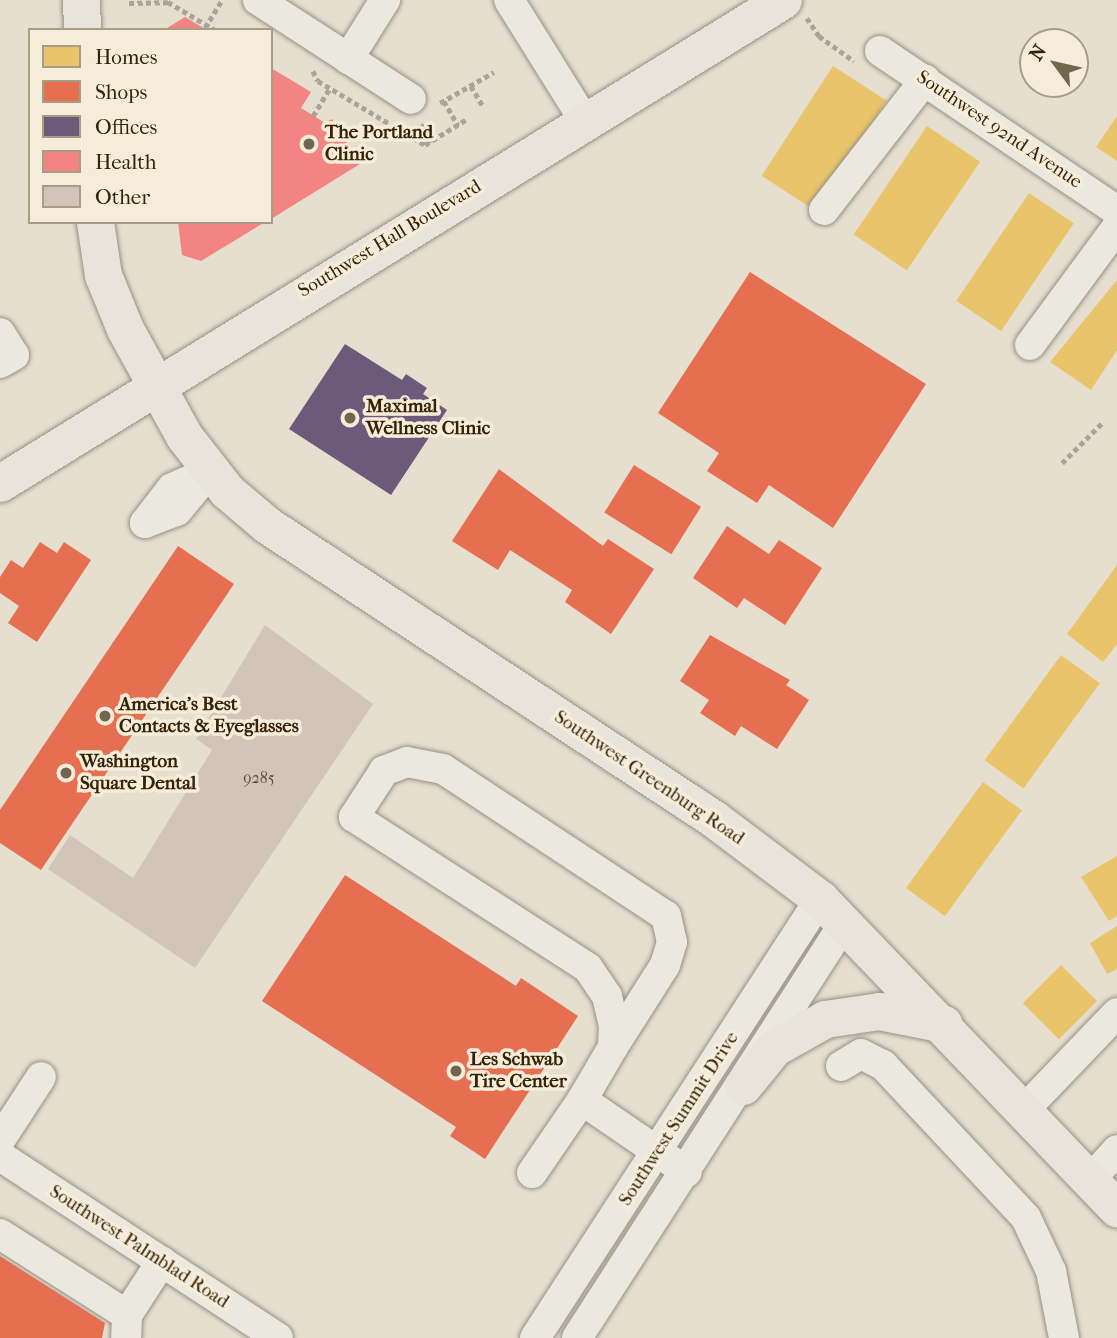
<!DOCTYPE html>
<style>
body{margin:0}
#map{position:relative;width:1117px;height:1338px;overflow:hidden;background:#e6dfcf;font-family:"IM FELL French Canon",serif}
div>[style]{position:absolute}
.homes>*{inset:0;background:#e9c46a;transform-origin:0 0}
.shops>*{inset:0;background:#e76f51;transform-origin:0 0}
.offices>*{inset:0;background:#6d597a}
.health>*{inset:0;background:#f28482}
.building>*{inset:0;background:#d2c4b9}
.path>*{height:4.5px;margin-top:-2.25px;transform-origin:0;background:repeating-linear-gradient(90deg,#a8a49a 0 5px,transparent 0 8.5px)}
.roads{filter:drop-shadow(0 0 2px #969084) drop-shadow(0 0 2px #969084)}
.minor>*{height:30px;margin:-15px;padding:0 15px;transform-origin:15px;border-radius:15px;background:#ebe8e0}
.major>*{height:37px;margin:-18.5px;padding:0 18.5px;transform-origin:18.5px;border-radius:18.5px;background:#e8e4db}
.dots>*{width:19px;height:19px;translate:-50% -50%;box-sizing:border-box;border:4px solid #f5edda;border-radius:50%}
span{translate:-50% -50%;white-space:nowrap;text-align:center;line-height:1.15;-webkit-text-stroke:7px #f5edda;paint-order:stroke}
.number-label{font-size:16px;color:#5c4a34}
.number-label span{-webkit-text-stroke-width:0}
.street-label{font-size:19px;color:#352207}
.poi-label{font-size:19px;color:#352207;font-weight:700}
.left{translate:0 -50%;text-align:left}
.legend{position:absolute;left:28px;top:28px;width:245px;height:196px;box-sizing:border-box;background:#f5edda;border:2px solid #a89c86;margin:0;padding:9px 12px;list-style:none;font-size:21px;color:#352207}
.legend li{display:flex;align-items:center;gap:14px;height:35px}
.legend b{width:35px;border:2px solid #a89c86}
.north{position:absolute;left:1019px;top:28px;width:70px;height:70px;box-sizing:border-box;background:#f5edda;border:2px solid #a89c86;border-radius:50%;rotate:303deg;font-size:19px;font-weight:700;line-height:28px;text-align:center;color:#352207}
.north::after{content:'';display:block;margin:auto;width:24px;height:32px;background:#73644d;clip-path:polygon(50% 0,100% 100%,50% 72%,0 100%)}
</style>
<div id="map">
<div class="homes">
<i style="left:833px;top:66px;width:64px;height:131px;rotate:33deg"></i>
<i style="clip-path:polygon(1117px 116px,1117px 161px,1096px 147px)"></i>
<i style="left:927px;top:126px;width:64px;height:131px;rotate:34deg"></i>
<i style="left:1029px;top:193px;width:54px;height:130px;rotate:34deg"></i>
<i style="clip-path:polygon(1117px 280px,1117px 350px,1091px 390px,1050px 362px)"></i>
<i style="clip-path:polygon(1117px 565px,1117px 644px,1103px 662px,1067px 634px)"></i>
<i style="left:1061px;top:655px;width:48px;height:130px;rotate:36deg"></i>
<i style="left:983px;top:782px;width:48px;height:131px;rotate:36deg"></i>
<i style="clip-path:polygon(1117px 856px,1117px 916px,1109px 921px,1081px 877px)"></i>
<i style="clip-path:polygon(1117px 926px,1117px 969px,1107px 974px,1090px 943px)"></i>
<i style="left:1061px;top:965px;width:51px;height:54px;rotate:45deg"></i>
</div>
<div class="shops">
<i style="clip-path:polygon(750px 272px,926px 384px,833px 528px,769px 485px,757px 503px,707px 471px,719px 453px,658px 413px)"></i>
<i style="left:634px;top:465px;width:79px;height:56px;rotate:32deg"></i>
<i style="clip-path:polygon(499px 469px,603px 546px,608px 539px,654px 569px,611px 634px,565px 602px,572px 590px,510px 550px,498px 570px,452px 541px)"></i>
<i style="clip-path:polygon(727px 526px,769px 554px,779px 540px,822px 568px,785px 625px,744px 598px,737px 608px,693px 578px)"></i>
<i style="clip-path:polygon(40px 542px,57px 553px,64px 542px,91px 560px,37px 642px,8px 623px,19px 606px,0 593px,0 577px,11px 560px,23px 568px)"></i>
<i style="clip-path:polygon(178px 546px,234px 584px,41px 870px,0 843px,0 810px)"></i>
<i style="clip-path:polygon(710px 635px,790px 680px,786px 685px,809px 700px,777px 749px,741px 726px,735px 736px,700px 713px,709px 700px,680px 681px)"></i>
<i style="clip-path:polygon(345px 875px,516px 986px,521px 978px,578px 1016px,485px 1159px,450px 1136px,456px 1127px,262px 1001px)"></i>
<i style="clip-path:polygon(0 1256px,105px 1323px,102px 1338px,0 1338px)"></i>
</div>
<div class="offices">
<i style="clip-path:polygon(345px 344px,402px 380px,406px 374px,427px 388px,423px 394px,447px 410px,391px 495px,289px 429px)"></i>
</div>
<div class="health">
<i style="clip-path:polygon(185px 17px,207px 30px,164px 30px)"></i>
<i style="clip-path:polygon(271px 68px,311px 92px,301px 108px,325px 123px,332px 119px,360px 164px,271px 219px)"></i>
<i style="clip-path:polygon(178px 222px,265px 222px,201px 261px,182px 255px)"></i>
</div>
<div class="building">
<i style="clip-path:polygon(265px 625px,373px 704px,195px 968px,48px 869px,70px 835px,133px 878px,212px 750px,196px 739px)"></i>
</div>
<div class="path">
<i style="left:129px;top:3px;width:39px;rotate:-1deg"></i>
<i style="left:168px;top:2px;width:55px;rotate:30.8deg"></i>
<i style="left:807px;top:18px;width:22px;rotate:56deg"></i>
<i style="left:819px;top:36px;width:43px;rotate:35.5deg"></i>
<i style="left:205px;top:28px;width:33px;rotate:-59deg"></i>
<i style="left:313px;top:71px;width:11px;rotate:63deg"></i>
<i style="left:318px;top:81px;width:125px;rotate:30.9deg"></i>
<i style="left:425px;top:145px;width:49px;rotate:-31.8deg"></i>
<i style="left:471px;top:86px;width:23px;rotate:59deg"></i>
<i style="left:444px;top:101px;width:28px;rotate:60deg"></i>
<i style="left:440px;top:103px;width:62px;rotate:-29.9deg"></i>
<i style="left:313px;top:116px;width:33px;rotate:-59deg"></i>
<i style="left:421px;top:124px;width:21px;rotate:61deg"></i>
<i style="left:1062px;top:463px;width:59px;rotate:-45deg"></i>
</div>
<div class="roads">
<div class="minor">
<i style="left:258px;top:0;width:182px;rotate:32.9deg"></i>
<i style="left:509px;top:0;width:142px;rotate:58deg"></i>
<i style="left:880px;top:51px;width:286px;rotate:34deg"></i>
<i style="left:348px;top:59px;width:70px;rotate:-57.9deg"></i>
<i style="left:824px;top:210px;width:165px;rotate:-52.2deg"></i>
<i style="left:0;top:333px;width:26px;rotate:58deg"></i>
<i style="left:14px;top:355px;width:16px;rotate:150deg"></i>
<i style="left:1030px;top:345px;width:147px;rotate:-53.6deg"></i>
<i style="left:145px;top:523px;width:34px;rotate:-21deg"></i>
<i style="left:177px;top:511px;width:50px;rotate:-50.6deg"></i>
<i style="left:145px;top:523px;width:44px;rotate:-52.4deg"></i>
<i style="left:172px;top:488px;width:40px;rotate:-23.4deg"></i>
<i style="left:613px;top:1047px;width:97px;rotate:-57.6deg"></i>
<i style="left:665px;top:965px;width:24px;rotate:-73deg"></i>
<i style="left:672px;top:942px;width:27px;rotate:-103deg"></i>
<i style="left:666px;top:916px;width:267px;rotate:-146.6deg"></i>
<i style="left:443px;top:769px;width:37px;rotate:-169deg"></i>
<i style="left:407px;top:762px;width:25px;rotate:159deg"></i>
<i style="left:384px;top:771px;width:55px;rotate:123.1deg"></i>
<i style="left:354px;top:817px;width:278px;rotate:32.8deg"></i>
<i style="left:588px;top:968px;width:34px;rotate:56deg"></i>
<i style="left:607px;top:996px;width:31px;rotate:77deg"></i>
<i style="left:614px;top:1026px;width:21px;rotate:93deg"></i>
<i style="left:613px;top:1047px;width:61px;rotate:120.3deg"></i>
<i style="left:582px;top:1100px;width:127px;rotate:34.4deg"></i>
<i style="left:841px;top:1066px;width:23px;rotate:-31deg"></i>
<i style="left:861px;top:1054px;width:25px;rotate:27deg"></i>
<i style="left:883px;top:1065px;width:209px;rotate:46.9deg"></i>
<i style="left:1026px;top:1218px;width:59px;rotate:64.7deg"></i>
<i style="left:1051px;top:1271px;width:68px;rotate:79deg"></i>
<i style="left:1024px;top:1110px;width:134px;rotate:-46.2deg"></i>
<i style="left:0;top:1140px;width:75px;rotate:-56.9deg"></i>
<i style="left:0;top:1156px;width:332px;rotate:33.2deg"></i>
<i style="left:532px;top:1173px;width:88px;rotate:-55.6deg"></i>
<i style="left:1090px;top:1180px;width:40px;rotate:-48deg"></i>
<i style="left:0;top:1234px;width:151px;rotate:32.5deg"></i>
<i style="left:127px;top:1315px;width:23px;rotate:92deg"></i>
<i style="left:127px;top:1315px;width:64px;rotate:-57.1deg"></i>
<i style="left:535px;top:1338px;width:523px;rotate:-57.01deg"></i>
<i style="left:577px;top:1338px;width:495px;rotate:-57.2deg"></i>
</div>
<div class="major">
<i style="left:81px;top:0;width:30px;rotate:88deg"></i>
<i style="left:95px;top:222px;width:54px;rotate:81.4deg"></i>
<i style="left:103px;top:275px;width:58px;rotate:67.8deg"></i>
<i style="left:125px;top:329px;width:122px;rotate:61.1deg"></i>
<i style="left:184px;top:436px;width:70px;rotate:52deg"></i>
<i style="left:227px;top:491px;width:52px;rotate:40.4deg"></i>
<i style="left:267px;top:525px;width:535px;rotate:33.33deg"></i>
<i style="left:714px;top:819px;width:133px;rotate:37deg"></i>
<i style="left:820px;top:899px;width:429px;rotate:46.2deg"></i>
<i style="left:0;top:483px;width:920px;rotate:-31.67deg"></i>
<i style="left:743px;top:1086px;width:49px;rotate:-50.8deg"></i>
<i style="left:774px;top:1048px;width:59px;rotate:-29.6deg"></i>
<i style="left:825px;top:1019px;width:55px;rotate:-8.4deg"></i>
<i style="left:879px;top:1011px;width:66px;rotate:11.3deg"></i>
</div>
</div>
<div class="dots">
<i style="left:309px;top:144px;background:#73644d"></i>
<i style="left:350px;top:418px;background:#73644d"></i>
<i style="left:105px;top:716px;background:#73644d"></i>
<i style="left:66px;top:773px;background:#73644d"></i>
<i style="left:456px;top:1071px;background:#73644d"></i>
</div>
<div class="number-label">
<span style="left:259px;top:778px">9285</span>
</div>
<div class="street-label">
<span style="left:999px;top:130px;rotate:34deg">Southwest 92nd Avenue</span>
<span style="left:390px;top:239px;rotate:-31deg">Southwest Hall Boulevard</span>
<span style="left:649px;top:778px;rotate:34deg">Southwest Greenburg Road</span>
<span style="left:679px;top:1119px;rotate:-57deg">Southwest Summit Drive</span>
<span style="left:139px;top:1247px;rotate:33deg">Southwest Palmblad Road</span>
</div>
<div class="poi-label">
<span class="left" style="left:325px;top:144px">The Portland<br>Clinic</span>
<span class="left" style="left:366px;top:418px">Maximal<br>Wellness Clinic</span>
<span class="left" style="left:119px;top:716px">America's Best<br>Contacts &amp; Eyeglasses</span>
<span class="left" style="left:80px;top:773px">Washington<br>Square Dental</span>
<span class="left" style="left:470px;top:1071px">Les Schwab<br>Tire Center</span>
</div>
<ul class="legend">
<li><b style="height:19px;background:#e9c46a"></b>Homes</li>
<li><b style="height:19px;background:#e76f51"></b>Shops</li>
<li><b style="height:19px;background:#6d597a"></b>Offices</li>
<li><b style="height:19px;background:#f28482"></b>Health</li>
<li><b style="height:19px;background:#d2c4b9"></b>Other</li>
</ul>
<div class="north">N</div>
</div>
